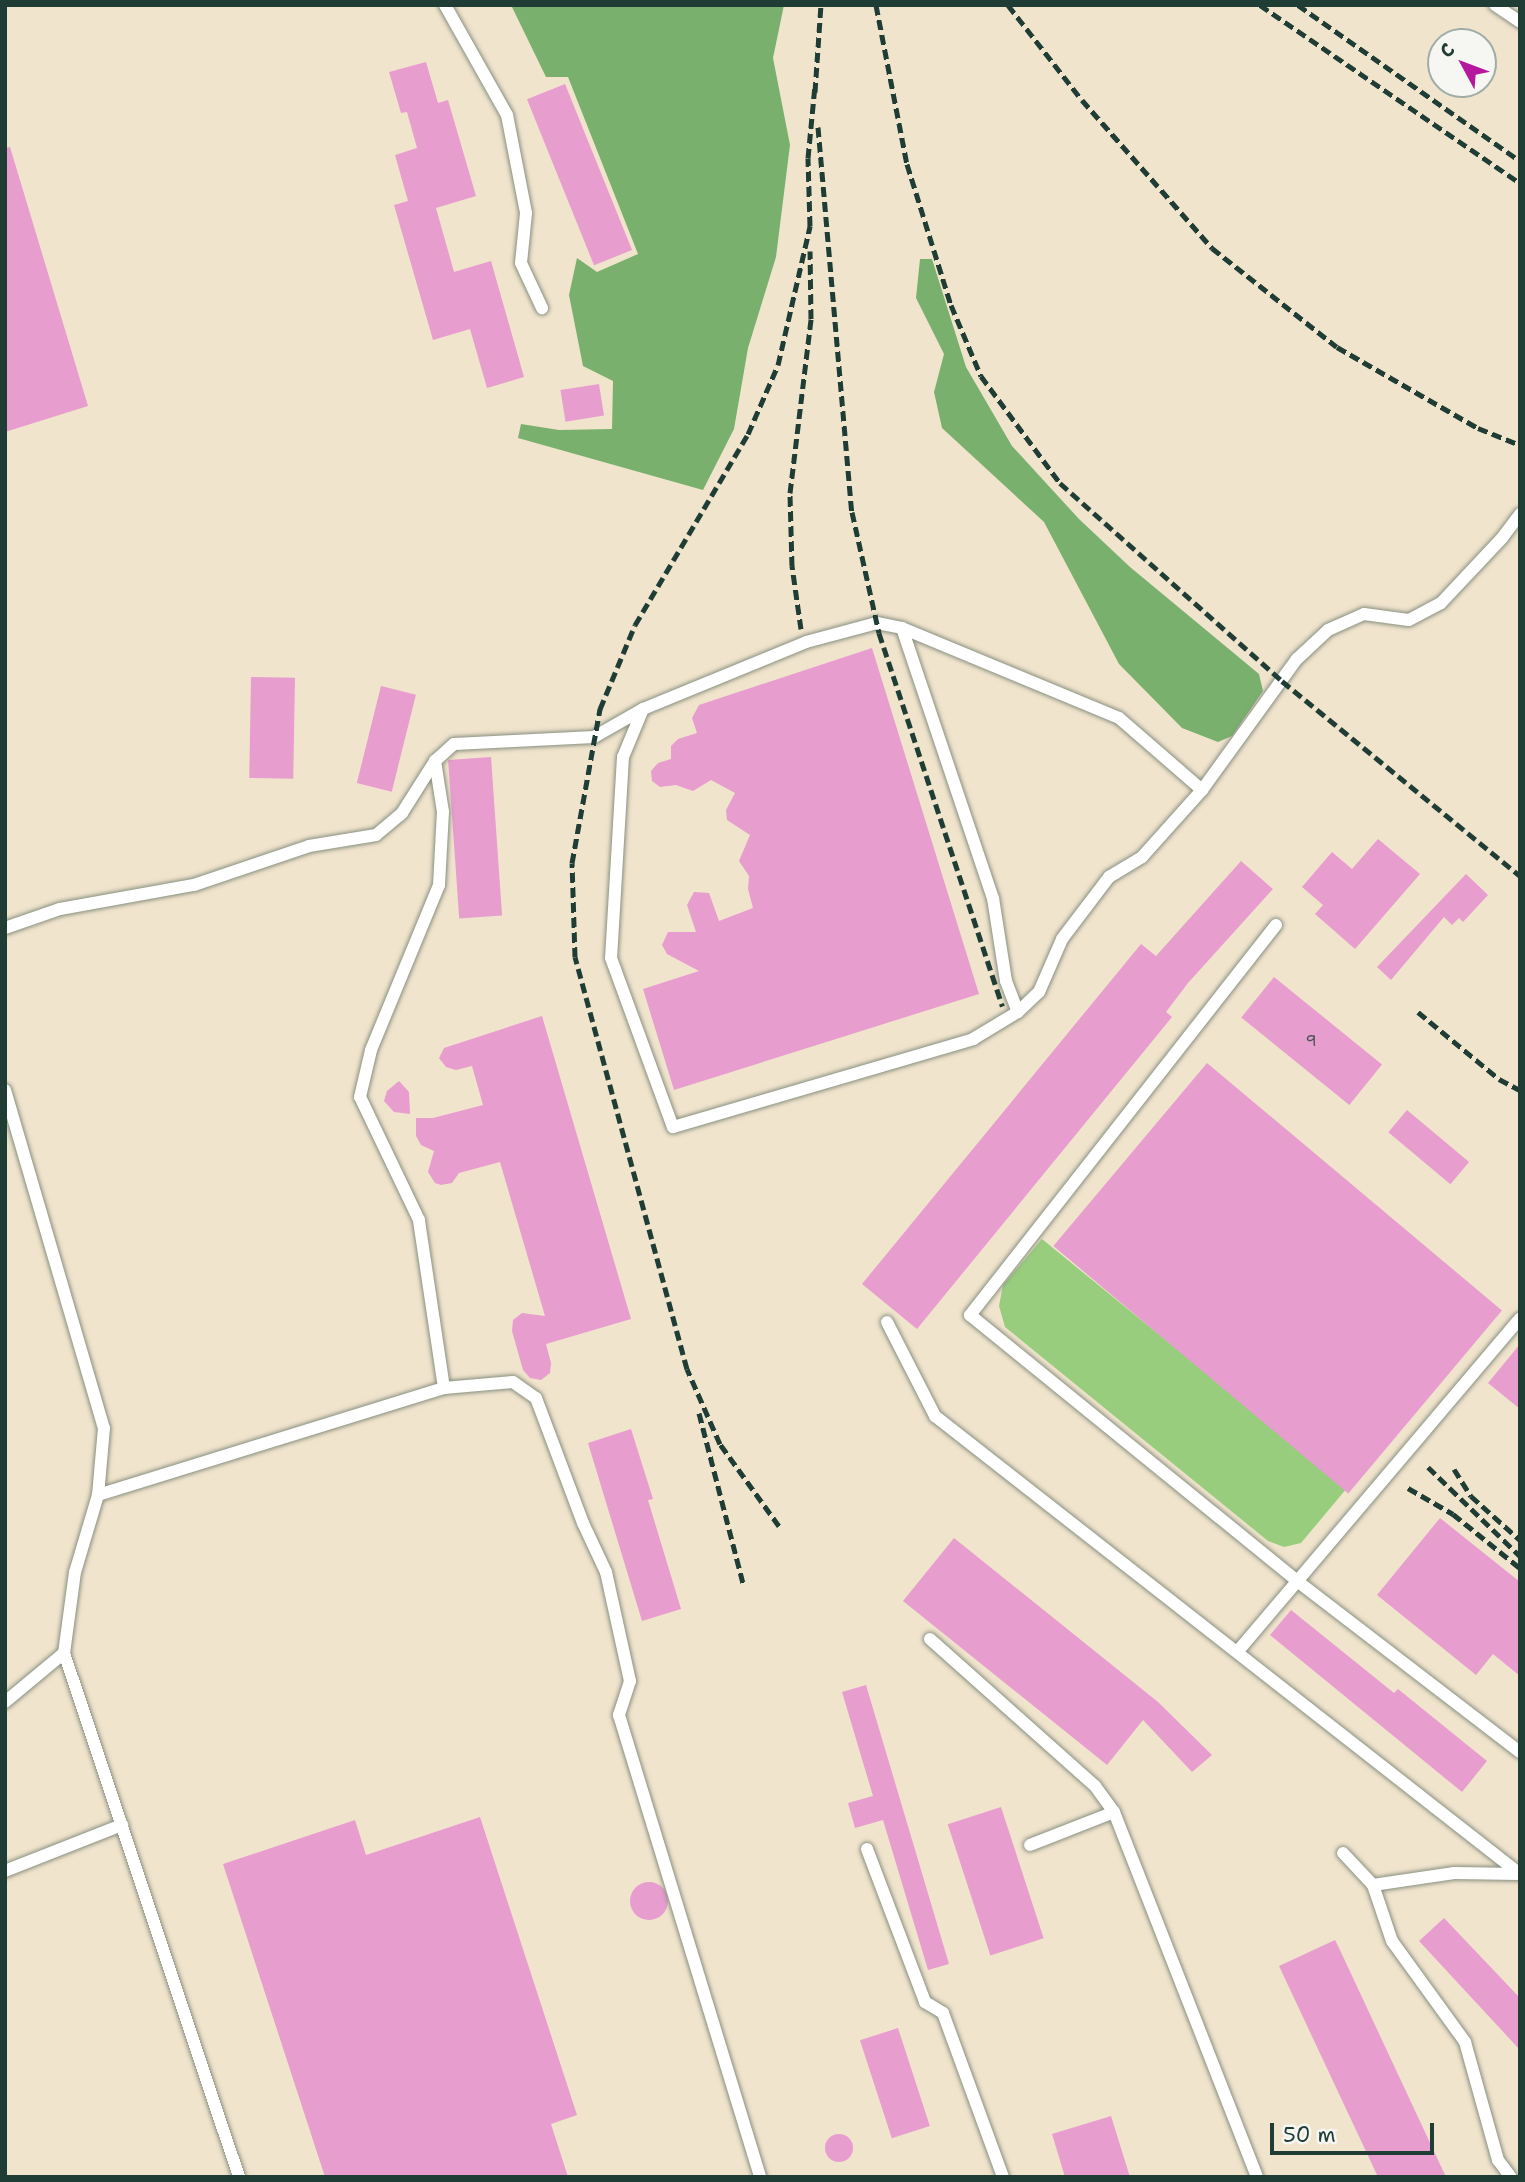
<!DOCTYPE html>
<meta charset="utf-8">
<style>
body{margin:0}
#map{position:relative;width:1525px;height:2182px;overflow:hidden;background:#f1e4cd;font-family:"Shantell Sans",sans-serif}
div>[style]{position:absolute}
.green>*{inset:0;background:#98cd7e}
.forest>*{inset:0;background:#7ab06d}
.building>*{inset:0;background:#e79dce;transform-origin:0 0}
.round{border-radius:50%}
.roads{filter:drop-shadow(0 0 2px #889080) drop-shadow(0 0 2px #889080)}
.service>*{height:12px;margin:-6px;padding:0 6px;transform-origin:6px;border-radius:6px;background:#fff}
.rail>*{height:5px;margin-top:-2.5px;transform-origin:0;background:repeating-linear-gradient(90deg,#1f3d34 0 10px,transparent 0 15px)}
span{translate:-50% -50%;white-space:nowrap;text-align:center;line-height:1.15;-webkit-text-stroke:5px #f6f6f2;paint-order:stroke}
.number-label{font-size:16px;color:#51555a}
.number-label span{-webkit-text-stroke-width:0}
.frame{position:absolute;inset:0;border:7px solid #1f3d34;pointer-events:none}
.north{position:absolute;left:1427px;top:28px;width:70px;height:70px;box-sizing:border-box;background:#f6f6f2;border:2px solid #a0aca6;border-radius:50%;rotate:311deg;font-size:19px;font-weight:700;line-height:28px;text-align:center;color:#1f3d34}
.north::after{content:'';display:block;margin:auto;width:24px;height:32px;background:#b5179e;clip-path:polygon(50% 0,100% 100%,50% 72%,0 100%)}
.scale{position:absolute;left:1270px;top:2123px;width:164px;height:32px;box-sizing:border-box;border:4px solid #1f3d34;border-top:0;padding-left:9px;font-size:21px;line-height:24px;white-space:nowrap;color:#1f3d34;-webkit-text-stroke:5px #f6f6f2;paint-order:stroke}
</style>
<div id="map">
<div class="green">
<i style="clip-path:polygon(1042px 1239px,1347px 1488px,1301px 1543px,1284px 1547px,1268px 1541px,1005px 1327px,999px 1306px,1003px 1285px)"></i>
</div>
<div class="forest">
<i style="clip-path:polygon(511px 5px,784px 5px,773px 58px,790px 145px,776px 257px,748px 348px,734px 429px,703px 490px,518px 438px,521px 424px,559px 430px,612px 429px,613px 381px,583px 366px,569px 295px,577px 258px,597px 272px,638px 254px,568px 77px,546px 77px)"></i>
<i style="clip-path:polygon(920px 259px,932px 259px,966px 367px,1012px 446px,1079px 519px,1130px 567px,1259px 674px,1263px 691px,1232px 736px,1218px 742px,1182px 728px,1119px 664px,1044px 522px,942px 428px,934px 392px,944px 354px,916px 298px)"></i>
</div>
<div class="building">
<i style="clip-path:polygon(426px 62px,438px 103px,448px 100px,476px 196px,436px 208px,454px 272px,491px 261px,524px 377px,487px 388px,470px 329px,433px 340px,394px 205px,408px 201px,395px 155px,417px 148px,407px 112px,401px 113px,389px 72px)"></i>
<i style="left:565px;top:84px;width:179px;height:41px;rotate:68deg"></i>
<i style="clip-path:polygon(10px 147px,88px 406px,5px 432px,5px 148px)"></i>
<i style="left:599px;top:384px;width:32px;height:39px;rotate:81deg"></i>
<i style="clip-path:polygon(872px 648px,979px 994px,674px 1090px,643px 989px,699px 971px,667px 954px,662px 945px,668px 932px,696px 932px,687px 905px,694px 892px,709px 893px,719px 921px,753px 908px,748px 889px,749px 876px,739px 861px,750px 835px,727px 820px,726px 810px,735px 793px,711px 780px,693px 791px,676px 785px,660px 787px,652px 781px,651px 771px,658px 763px,671px 759px,671px 746px,678px 739px,697px 733px,692px 718px,699px 705px)"></i>
<i style="left:251px;top:677px;width:44px;height:101px;rotate:1deg"></i>
<i style="left:381px;top:686px;width:36px;height:100px;rotate:14deg"></i>
<i style="left:491px;top:757px;width:159px;height:43px;rotate:86deg"></i>
<i style="clip-path:polygon(1378px 839px,1420px 874px,1355px 949px,1315px 914px,1323px 905px,1302px 887px,1332px 852px,1352px 869px)"></i>
<i style="clip-path:polygon(1241px 861px,1273px 889px,1188px 983px,1166px 1012px,1172px 1017px,917px 1329px,862px 1284px,1141px 944px,1156px 956px)"></i>
<i style="clip-path:polygon(1466px 874px,1488px 895px,1463px 922px,1459px 918px,1452px 925px,1444px 917px,1391px 980px,1377px 967px)"></i>
<i style="left:1274px;top:977px;width:139px;height:52px;rotate:39deg"></i>
<i style="clip-path:polygon(542px 1016px,631px 1319px,546px 1344px,551px 1363px,550px 1373px,541px 1380px,530px 1378px,523px 1370px,512px 1331px,513px 1320px,522px 1313px,545px 1316px,500px 1162px,459px 1173px,452px 1183px,441px 1185px,435px 1183px,428px 1172px,434px 1151px,421px 1145px,416px 1136px,416px 1118px,433px 1118px,483px 1105px,472px 1066px,456px 1070px,446px 1067px,439px 1058px,444px 1048px)"></i>
<i style="left:1207px;top:1063px;width:385px;height:239px;rotate:40deg"></i>
<i style="clip-path:polygon(399px 1081px,409px 1092px,410px 1114px,394px 1112px,384px 1101px,387px 1091px)"></i>
<i style="left:1407px;top:1110px;width:81px;height:29px;rotate:40deg"></i>
<i style="clip-path:polygon(1520px 1344px,1520px 1409px,1488px 1383px)"></i>
<i style="clip-path:polygon(631px 1429px,653px 1499px,648px 1500px,681px 1609px,642px 1621px,588px 1443px)"></i>
<i style="clip-path:polygon(1440px 1518px,1520px 1582px,1520px 1676px,1493px 1654px,1476px 1675px,1377px 1595px)"></i>
<i style="clip-path:polygon(954px 1538px,1158px 1702px,1212px 1755px,1192px 1772px,1143px 1720px,1107px 1765px,903px 1601px)"></i>
<i style="clip-path:polygon(1291px 1610px,1394px 1693px,1398px 1689px,1487px 1761px,1462px 1792px,1270px 1635px)"></i>
<i style="clip-path:polygon(866px 1685px,949px 1964px,928px 1970px,883px 1820px,855px 1828px,848px 1803px,873px 1796px,842px 1692px)"></i>
<i style="left:1001px;top:1807px;width:138px;height:56px;rotate:72deg"></i>
<i style="clip-path:polygon(480px 1817px,577px 2115px,551px 2124px,568px 2177px,325px 2177px,223px 1864px,355px 1820px,366px 1855px)"></i>
<i class="round" style="left:630px;top:1882px;width:38px;height:38px"></i>
<i style="clip-path:polygon(1444px 1918px,1520px 1998px,1520px 2050px,1419px 1941px)"></i>
<i style="clip-path:polygon(1335px 1940px,1339px 1948px,1446px 2177px,1378px 2177px,1279px 1966px)"></i>
<i style="left:898px;top:2028px;width:103px;height:40px;rotate:72deg"></i>
<i style="clip-path:polygon(1111px 2116px,1130px 2177px,1065px 2177px,1052px 2134px)"></i>
<i class="round" style="left:825px;top:2134px;width:28px;height:28px"></i>
</div>
<div class="roads">
<div class="service">
<i style="left:445px;top:5px;width:126px;rotate:60.6deg"></i>
<i style="left:507px;top:115px;width:100px;rotate:79deg"></i>
<i style="left:526px;top:213px;width:50px;rotate:95.7deg"></i>
<i style="left:521px;top:263px;width:50px;rotate:65deg"></i>
<i style="left:1495px;top:5px;width:30px;rotate:34deg"></i>
<i style="left:902px;top:628px;width:285px;rotate:71.4deg"></i>
<i style="left:993px;top:898px;width:84px;rotate:81.1deg"></i>
<i style="left:1006px;top:981px;width:33px;rotate:69deg"></i>
<i style="left:643px;top:709px;width:52px;rotate:112.6deg"></i>
<i style="left:623px;top:757px;width:201px;rotate:93.4deg"></i>
<i style="left:611px;top:958px;width:180px;rotate:69.9deg"></i>
<i style="left:673px;top:1127px;width:313px;rotate:-16.3deg"></i>
<i style="left:973px;top:1039px;width:52px;rotate:-31deg"></i>
<i style="left:1018px;top:1012px;width:29px;rotate:-44deg"></i>
<i style="left:1039px;top:992px;width:58px;rotate:-66.5deg"></i>
<i style="left:1062px;top:939px;width:78px;rotate:-52.8deg"></i>
<i style="left:1109px;top:877px;width:39px;rotate:-31deg"></i>
<i style="left:1142px;top:857px;width:90px;rotate:-48.2deg"></i>
<i style="left:1202px;top:790px;width:162px;rotate:-54.1deg"></i>
<i style="left:1297px;top:659px;width:42px;rotate:-43.1deg"></i>
<i style="left:1328px;top:630px;width:39px;rotate:-24deg"></i>
<i style="left:1364px;top:614px;width:45px;rotate:7.6deg"></i>
<i style="left:1409px;top:620px;width:36px;rotate:-28deg"></i>
<i style="left:1441px;top:603px;width:89px;rotate:-46.8deg"></i>
<i style="left:1502px;top:538px;width:30px;rotate:-53deg"></i>
<i style="left:1276px;top:925px;width:496px;rotate:128.1deg"></i>
<i style="left:970px;top:1315px;width:422px;rotate:39.1deg"></i>
<i style="left:1297px;top:1581px;width:281px;rotate:37.5deg"></i>
<i style="left:5px;top:928px;width:58px;rotate:-19.1deg"></i>
<i style="left:60px;top:909px;width:136px;rotate:-10.2deg"></i>
<i style="left:194px;top:885px;width:121px;rotate:-18.7deg"></i>
<i style="left:309px;top:846px;width:68px;rotate:-9.3deg"></i>
<i style="left:376px;top:835px;width:34px;rotate:-40deg"></i>
<i style="left:402px;top:813px;width:62px;rotate:-57.6deg"></i>
<i style="left:435px;top:761px;width:25px;rotate:-42deg"></i>
<i style="left:454px;top:744px;width:140px;rotate:-2.9deg"></i>
<i style="left:594px;top:737px;width:56px;rotate:-29.7deg"></i>
<i style="left:643px;top:709px;width:176px;rotate:-22.3deg"></i>
<i style="left:806px;top:642px;width:73px;rotate:-15deg"></i>
<i style="left:877px;top:623px;width:25px;rotate:11deg"></i>
<i style="left:902px;top:628px;width:235px;rotate:22.5deg"></i>
<i style="left:1119px;top:718px;width:110px;rotate:40.9deg"></i>
<i style="left:5px;top:1090px;width:352px;rotate:73.7deg"></i>
<i style="left:104px;top:1428px;width:67px;rotate:95.1deg"></i>
<i style="left:98px;top:1495px;width:80px;rotate:106.6deg"></i>
<i style="left:75px;top:1572px;width:82px;rotate:97.7deg"></i>
<i style="left:64px;top:1653px;width:552px;rotate:71.53deg"></i>
<i style="left:887px;top:1322px;width:106px;rotate:62.9deg"></i>
<i style="left:935px;top:1416px;width:743px;rotate:38.06deg"></i>
<i style="left:444px;top:1388px;width:69px;rotate:-5deg"></i>
<i style="left:513px;top:1382px;width:28px;rotate:35deg"></i>
<i style="left:536px;top:1398px;width:134px;rotate:69.4deg"></i>
<i style="left:583px;top:1523px;width:54px;rotate:64.9deg"></i>
<i style="left:606px;top:1572px;width:112px;rotate:77.6deg"></i>
<i style="left:630px;top:1681px;width:36px;rotate:108deg"></i>
<i style="left:619px;top:1715px;width:483px;rotate:73deg"></i>
<i style="left:98px;top:1495px;width:362px;rotate:-17.2deg"></i>
<i style="left:444px;top:1388px;width:170px;rotate:-98.5deg"></i>
<i style="left:419px;top:1220px;width:136px;rotate:-115.6deg"></i>
<i style="left:360px;top:1097px;width:48px;rotate:-76.8deg"></i>
<i style="left:371px;top:1050px;width:178px;rotate:-67.6deg"></i>
<i style="left:439px;top:885px;width:73px;rotate:-86.9deg"></i>
<i style="left:443px;top:812px;width:52px;rotate:-98.9deg"></i>
<i style="left:930px;top:1639px;width:221px;rotate:41.7deg"></i>
<i style="left:1095px;top:1786px;width:32px;rotate:54deg"></i>
<i style="left:1114px;top:1812px;width:392px;rotate:68.6deg"></i>
<i style="left:1238px;top:1651px;width:436px;rotate:-49.7deg"></i>
<i style="left:5px;top:1702px;width:77px;rotate:-39.7deg"></i>
<i style="left:1030px;top:1845px;width:90px;rotate:-21.4deg"></i>
<i style="left:867px;top:1849px;width:164px;rotate:69.2deg"></i>
<i style="left:925px;top:2002px;width:21px;rotate:31deg"></i>
<i style="left:943px;top:2013px;width:175px;rotate:69.9deg"></i>
<i style="left:1343px;top:1853px;width:44px;rotate:46.8deg"></i>
<i style="left:1373px;top:1885px;width:59px;rotate:71.3deg"></i>
<i style="left:1392px;top:1941px;width:125px;rotate:54.1deg"></i>
<i style="left:1465px;top:2042px;width:123px;rotate:74.4deg"></i>
<i style="left:1498px;top:2160px;width:21px;rotate:53deg"></i>
<i style="left:5px;top:1871px;width:126px;rotate:-21.5deg"></i>
<i style="left:1373px;top:1885px;width:82px;rotate:-8.4deg"></i>
<i style="left:1454px;top:1873px;width:65px;rotate:0.9deg"></i>
</div>
</div>
<div class="rail">
<i style="left:876px;top:5px;width:162px;rotate:79deg"></i>
<i style="left:907px;top:164px;width:148px;rotate:72.7deg"></i>
<i style="left:951px;top:305px;width:77px;rotate:67.1deg"></i>
<i style="left:981px;top:376px;width:133px;rotate:53.6deg"></i>
<i style="left:1060px;top:483px;width:297px;rotate:41.7deg"></i>
<i style="left:1282px;top:681px;width:308px;rotate:39.3deg"></i>
<i style="left:1008px;top:5px;width:120px;rotate:52.1deg"></i>
<i style="left:1082px;top:100px;width:197px;rotate:48.7deg"></i>
<i style="left:1212px;top:248px;width:159px;rotate:38.4deg"></i>
<i style="left:1337px;top:347px;width:163px;rotate:29.9deg"></i>
<i style="left:1478px;top:428px;width:45px;rotate:22deg"></i>
<i style="left:1260px;top:5px;width:315px;rotate:34.4deg"></i>
<i style="left:1298px;top:5px;width:271px;rotate:35.1deg"></i>
<i style="left:815px;top:92px;width:87px;rotate:-86.1deg"></i>
<i style="left:818px;top:127px;width:386px;rotate:85deg"></i>
<i style="left:852px;top:512px;width:124px;rotate:77.4deg"></i>
<i style="left:879px;top:633px;width:393px;rotate:71.7deg"></i>
<i style="left:801px;top:629px;width:64px;rotate:-98.1deg"></i>
<i style="left:792px;top:566px;width:73px;rotate:-91.6deg"></i>
<i style="left:790px;top:493px;width:175px;rotate:-83.1deg"></i>
<i style="left:811px;top:319px;width:68px;rotate:-90.8deg"></i>
<i style="left:1418px;top:1012px;width:105px;rotate:39.6deg"></i>
<i style="left:1499px;top:1079px;width:24px;rotate:28deg"></i>
<i style="left:699px;top:1413px;width:176px;rotate:75.5deg"></i>
<i style="left:1428px;top:1467px;width:128px;rotate:44.1deg"></i>
<i style="left:1454px;top:1469px;width:32px;rotate:58deg"></i>
<i style="left:1471px;top:1496px;width:66px;rotate:41.9deg"></i>
<i style="left:1408px;top:1488px;width:52px;rotate:30deg"></i>
<i style="left:1453px;top:1514px;width:86px;rotate:38.9deg"></i>
<i style="left:779px;top:1526px;width:101px;rotate:-125.7deg"></i>
<i style="left:720px;top:1444px;width:82px;rotate:-113.7deg"></i>
<i style="left:687px;top:1369px;width:427px;rotate:-105.2deg"></i>
<i style="left:575px;top:957px;width:94px;rotate:-91.8deg"></i>
<i style="left:572px;top:863px;width:157px;rotate:-79.7deg"></i>
<i style="left:600px;top:709px;width:91px;rotate:-67.4deg"></i>
<i style="left:635px;top:625px;width:222px;rotate:-59.4deg"></i>
<i style="left:748px;top:434px;width:75px;rotate:-66.5deg"></i>
<i style="left:778px;top:365px;width:143px;rotate:-77deg"></i>
<i style="left:810px;top:226px;width:68px;rotate:-91.7deg"></i>
<i style="left:808px;top:158px;width:73px;rotate:-84.5deg"></i>
</div>
<div class="number-label">
<span style="left:1311px;top:1041px">9</span>
</div>
<div class="frame"></div>
<div class="north">С</div>
<div class="scale">50 m</div>
</div>
